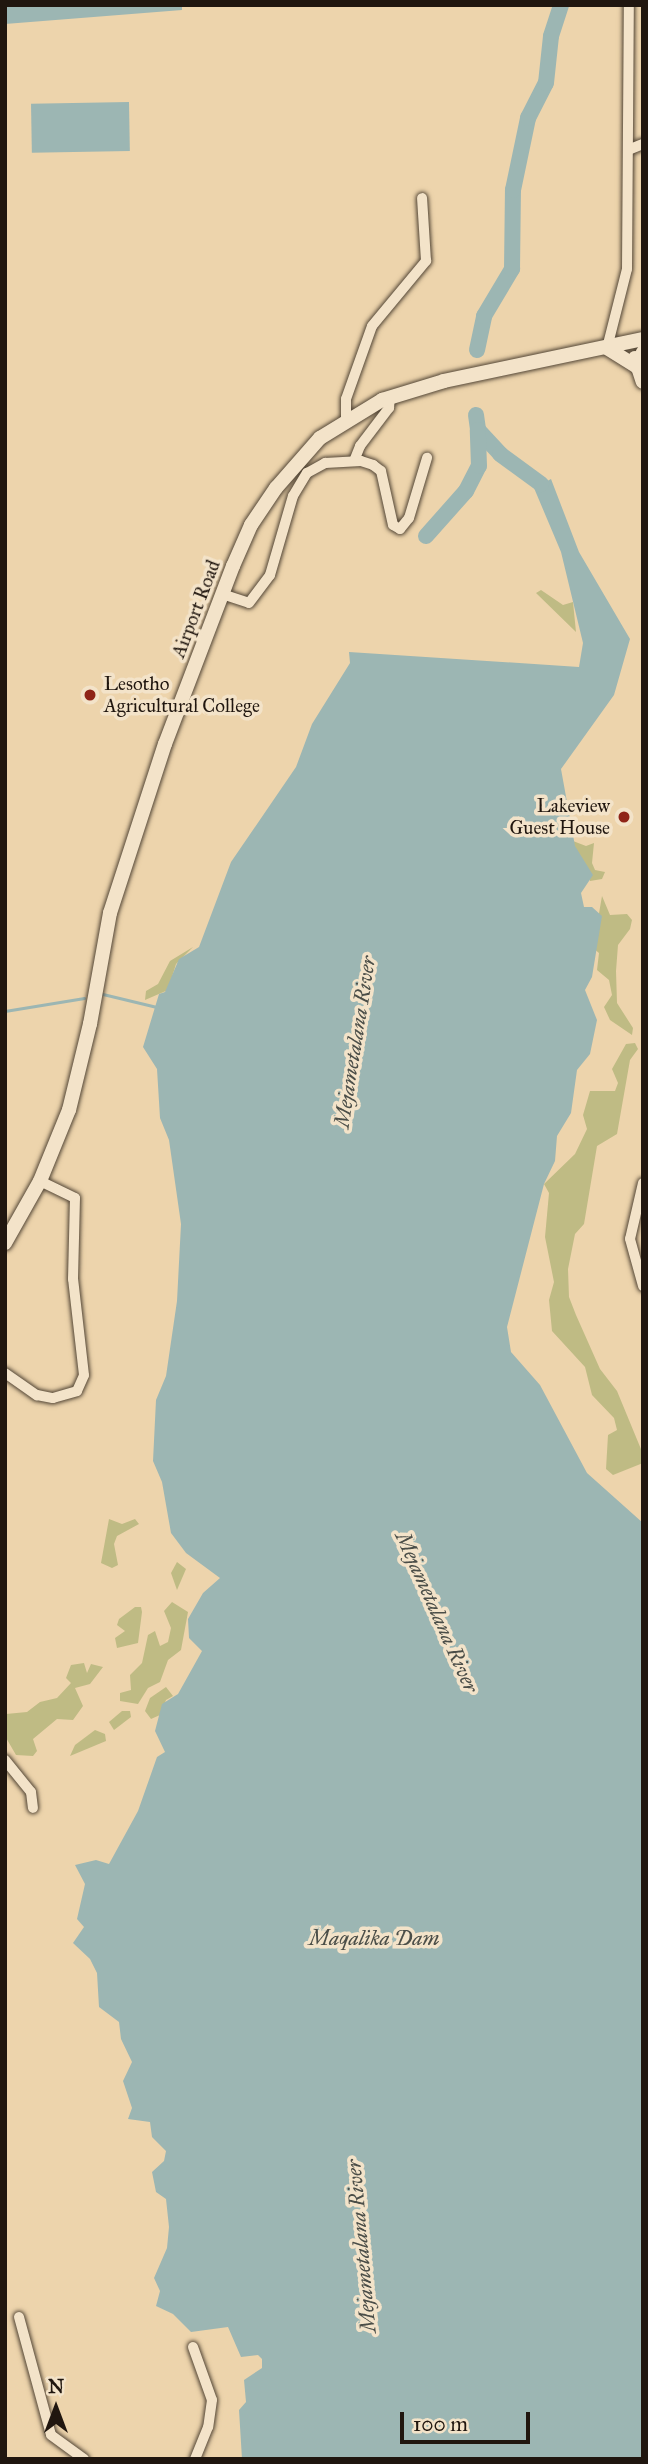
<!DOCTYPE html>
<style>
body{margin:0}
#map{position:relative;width:648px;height:2464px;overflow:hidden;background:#edd4ac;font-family:"IM FELL Great Primer",serif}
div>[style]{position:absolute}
.green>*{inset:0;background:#bfbb84}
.water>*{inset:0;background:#9cb6b3;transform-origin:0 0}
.stream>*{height:2.5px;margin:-1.25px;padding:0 1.25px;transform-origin:1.25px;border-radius:1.25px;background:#9cb6b3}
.river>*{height:16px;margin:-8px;padding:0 8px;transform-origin:8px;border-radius:8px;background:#9cb6b3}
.roads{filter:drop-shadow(0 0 2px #534636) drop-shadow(0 0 2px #534636)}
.street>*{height:10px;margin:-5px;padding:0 5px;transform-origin:5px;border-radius:5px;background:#f3e3c9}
.secondary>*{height:14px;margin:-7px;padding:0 7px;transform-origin:7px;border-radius:7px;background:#f3e3c9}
.dots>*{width:19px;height:19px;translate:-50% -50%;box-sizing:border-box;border:4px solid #f3e3c9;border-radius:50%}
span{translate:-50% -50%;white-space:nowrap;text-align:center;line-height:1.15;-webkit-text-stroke:7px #f3e3c9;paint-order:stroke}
.street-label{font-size:19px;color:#20160f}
.poi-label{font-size:19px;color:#20160f}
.left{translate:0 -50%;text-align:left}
.right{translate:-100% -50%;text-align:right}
.water-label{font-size:21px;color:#4b4e48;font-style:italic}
.frame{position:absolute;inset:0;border:7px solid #20160f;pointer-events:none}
.north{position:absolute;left:21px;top:2373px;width:70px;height:70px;-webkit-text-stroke:5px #f3e3c9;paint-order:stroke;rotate:0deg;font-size:19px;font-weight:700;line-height:28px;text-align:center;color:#20160f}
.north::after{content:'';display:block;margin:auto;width:24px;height:32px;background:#20160f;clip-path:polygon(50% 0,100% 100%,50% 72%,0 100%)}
.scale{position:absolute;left:400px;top:2412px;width:130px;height:32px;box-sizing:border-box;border:4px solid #20160f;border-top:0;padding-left:9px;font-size:21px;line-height:24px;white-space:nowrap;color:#20160f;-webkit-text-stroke:5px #f3e3c9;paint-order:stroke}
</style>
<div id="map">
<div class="green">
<i style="clip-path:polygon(541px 590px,563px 605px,573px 602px,576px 632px,536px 593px)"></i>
<i style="clip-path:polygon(573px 841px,586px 846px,594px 843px,592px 863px,595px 870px,605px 872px,602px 879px,590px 881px,587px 868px,570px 857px)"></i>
<i style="clip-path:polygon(602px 896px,610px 915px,627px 914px,632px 920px,630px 929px,618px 945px,616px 971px,617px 1003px,633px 1028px,632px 1035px,610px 1020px,604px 1007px,612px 995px,609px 980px,597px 970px,599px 953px,593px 948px)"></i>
<i style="clip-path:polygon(193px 947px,176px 964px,168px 990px,145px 1000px,146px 991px,158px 984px,170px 961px)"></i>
<i style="clip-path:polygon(635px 1043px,638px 1049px,630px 1060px,617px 1134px,597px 1146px,584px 1224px,575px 1234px,568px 1269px,569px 1297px,576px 1315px,600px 1369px,617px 1391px,643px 1454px,643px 1463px,613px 1475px,606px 1469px,608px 1435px,617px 1430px,614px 1418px,592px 1395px,585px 1367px,552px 1331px,549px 1300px,554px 1282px,545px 1237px,549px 1193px,544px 1184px,575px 1154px,587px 1129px,583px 1115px,590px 1091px,615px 1091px,618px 1083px,612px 1069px,626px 1044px)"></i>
<i style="clip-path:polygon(109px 1519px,122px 1524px,135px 1519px,139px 1524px,117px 1536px,114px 1544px,118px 1565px,112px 1568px,101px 1563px)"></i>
<i style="clip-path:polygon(177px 1562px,186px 1569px,177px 1590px,171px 1573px)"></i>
<i style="clip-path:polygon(172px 1602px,188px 1612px,181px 1650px,168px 1660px,160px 1682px,148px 1688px,138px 1704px,120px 1701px,120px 1693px,131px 1690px,130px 1675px,142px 1663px,148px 1635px,155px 1631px,160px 1646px,168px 1642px,171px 1628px,164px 1611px)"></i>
<i style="clip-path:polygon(135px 1607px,141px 1607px,142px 1612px,138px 1643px,117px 1648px,115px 1638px,125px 1631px,117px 1625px,119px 1619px)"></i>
<i style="clip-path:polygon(84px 1663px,87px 1673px,91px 1664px,103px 1667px,90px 1684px,75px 1688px,83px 1706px,73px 1720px,57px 1719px,33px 1739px,37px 1751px,33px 1756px,16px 1755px,5px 1736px,6px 1714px,27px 1712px,40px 1702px,57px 1698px,71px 1683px,66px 1678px,71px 1665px)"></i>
<i style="clip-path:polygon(166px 1687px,173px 1696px,166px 1700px,160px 1715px,151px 1719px,145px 1711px,150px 1698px)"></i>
<i style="clip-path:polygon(122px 1711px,130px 1711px,131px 1717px,114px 1730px,109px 1722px)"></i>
<i style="clip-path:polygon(95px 1730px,105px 1734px,106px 1741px,70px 1756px,75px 1745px)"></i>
</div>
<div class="water">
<i style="clip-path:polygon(5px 5px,182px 5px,182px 10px,5px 24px)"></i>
<i style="left:129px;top:102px;width:49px;height:98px;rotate:89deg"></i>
<i style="clip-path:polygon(551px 479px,579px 552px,630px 639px,614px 695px,561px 769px,575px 846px,593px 875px,581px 893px,584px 907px,592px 907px,602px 916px,592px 977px,585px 990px,597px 1020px,590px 1054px,577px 1070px,571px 1113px,557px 1136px,555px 1161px,544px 1184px,507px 1327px,511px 1352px,540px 1385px,587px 1473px,643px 1523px,643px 2459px,242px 2459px,239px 2410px,246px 2402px,244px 2380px,262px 2368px,262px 2359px,258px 2355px,241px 2357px,228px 2327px,191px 2332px,173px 2314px,156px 2306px,160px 2291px,154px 2278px,167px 2248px,169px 2227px,166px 2199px,156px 2192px,152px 2172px,164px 2161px,166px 2151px,152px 2137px,150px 2122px,128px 2119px,132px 2108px,123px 2081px,132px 2062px,121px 2039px,119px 2022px,99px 2007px,97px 1973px,90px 1959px,73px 1943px,84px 1927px,77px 1919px,85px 1884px,75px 1865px,96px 1860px,109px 1864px,138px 1811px,157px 1757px,165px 1752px,155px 1731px,162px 1704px,178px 1694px,202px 1651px,189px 1638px,188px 1619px,203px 1593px,220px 1578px,186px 1553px,171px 1533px,162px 1482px,153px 1461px,156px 1400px,166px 1376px,177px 1301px,181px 1224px,169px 1140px,160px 1118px,157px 1069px,143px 1047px,159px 994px,165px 992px,179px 959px,199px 947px,231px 862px,296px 767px,312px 724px,350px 663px,349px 652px,579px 667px,583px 643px,561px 552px,534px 488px)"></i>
</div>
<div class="stream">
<i style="left:103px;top:994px;width:56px;rotate:13.5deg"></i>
<i style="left:5px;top:1011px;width:80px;rotate:-9.3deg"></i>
</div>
<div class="river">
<i style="left:477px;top:350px;width:35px;rotate:-78deg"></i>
<i style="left:484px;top:316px;width:55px;rotate:-59.2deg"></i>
<i style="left:512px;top:269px;width:79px;rotate:-89.3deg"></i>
<i style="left:513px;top:190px;width:74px;rotate:-78.2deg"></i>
<i style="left:528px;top:118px;width:39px;rotate:-63deg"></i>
<i style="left:546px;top:83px;width:47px;rotate:-83.9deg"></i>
<i style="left:551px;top:36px;width:33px;rotate:-72deg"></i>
<i style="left:476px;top:415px;width:15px;rotate:82deg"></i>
<i style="left:478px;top:430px;width:33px;rotate:47deg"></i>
<i style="left:500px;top:454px;width:51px;rotate:36.2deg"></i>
<i style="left:426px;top:536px;width:60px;rotate:-48.4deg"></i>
<i style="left:466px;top:491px;width:28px;rotate:-63deg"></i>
<i style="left:479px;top:466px;width:36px;rotate:-92deg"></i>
</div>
<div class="roads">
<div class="street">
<i style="left:628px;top:150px;width:16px;rotate:-22deg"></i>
<i style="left:607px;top:348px;width:81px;rotate:-75.8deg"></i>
<i style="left:627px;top:269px;width:264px;rotate:-89.6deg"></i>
<i style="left:346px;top:420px;width:21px;rotate:-90deg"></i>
<i style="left:346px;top:399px;width:77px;rotate:-70.4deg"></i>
<i style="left:372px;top:326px;width:85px;rotate:-50.3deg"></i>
<i style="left:426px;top:261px;width:63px;rotate:-93.6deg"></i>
<i style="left:354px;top:461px;width:16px;rotate:-68deg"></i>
<i style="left:360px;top:446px;width:48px;rotate:-52.7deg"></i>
<i style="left:389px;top:408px;width:11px;rotate:-85deg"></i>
<i style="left:222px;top:594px;width:28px;rotate:18deg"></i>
<i style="left:249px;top:603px;width:35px;rotate:-53deg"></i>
<i style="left:270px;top:575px;width:82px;rotate:-73.8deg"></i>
<i style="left:293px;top:496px;width:27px;rotate:-59deg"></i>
<i style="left:307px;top:473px;width:21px;rotate:-29deg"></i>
<i style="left:325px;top:463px;width:36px;rotate:-3deg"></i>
<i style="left:361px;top:461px;width:13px;rotate:18deg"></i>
<i style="left:373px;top:465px;width:10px;rotate:37deg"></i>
<i style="left:381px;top:471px;width:55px;rotate:77.5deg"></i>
<i style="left:393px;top:525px;width:8px;rotate:30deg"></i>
<i style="left:400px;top:529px;width:14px;rotate:-51deg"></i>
<i style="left:409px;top:518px;width:63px;rotate:-73.3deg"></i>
<i style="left:643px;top:1183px;width:57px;rotate:103.1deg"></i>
<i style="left:630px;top:1239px;width:49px;rotate:74.5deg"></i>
<i style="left:5px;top:1373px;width:39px;rotate:35deg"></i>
<i style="left:37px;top:1395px;width:16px;rotate:11deg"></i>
<i style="left:53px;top:1398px;width:25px;rotate:-16deg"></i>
<i style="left:77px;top:1391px;width:17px;rotate:-66deg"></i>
<i style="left:84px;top:1375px;width:97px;rotate:-96.5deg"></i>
<i style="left:73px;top:1279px;width:81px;rotate:-88.6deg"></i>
<i style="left:75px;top:1198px;width:39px;rotate:-154deg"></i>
<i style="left:5px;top:1760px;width:41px;rotate:50.9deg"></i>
<i style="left:31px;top:1792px;width:16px;rotate:83deg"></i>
<i style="left:19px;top:2317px;width:122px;rotate:74.8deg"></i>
<i style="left:51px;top:2435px;width:41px;rotate:36deg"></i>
<i style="left:193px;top:2347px;width:56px;rotate:70.3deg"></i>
<i style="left:212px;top:2400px;width:27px;rotate:98deg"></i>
<i style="left:208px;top:2427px;width:35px;rotate:112deg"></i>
</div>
<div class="secondary">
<i style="left:607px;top:348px;width:36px;rotate:32deg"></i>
<i style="left:637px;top:367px;width:16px;rotate:-68deg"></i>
<i style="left:635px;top:358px;width:25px;rotate:72deg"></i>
<i style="left:5px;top:1243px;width:71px;rotate:-60.6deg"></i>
<i style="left:40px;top:1181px;width:77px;rotate:-67.8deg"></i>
<i style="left:69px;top:1110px;width:89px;rotate:-76.3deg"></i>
<i style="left:90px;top:1024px;width:113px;rotate:-79.8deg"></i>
<i style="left:110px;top:913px;width:178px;rotate:-72deg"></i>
<i style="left:165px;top:744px;width:191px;rotate:-69.1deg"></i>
<i style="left:233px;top:566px;width:45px;rotate:-66.3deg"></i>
<i style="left:251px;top:525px;width:45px;rotate:-56deg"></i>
<i style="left:276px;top:488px;width:67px;rotate:-48.7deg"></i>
<i style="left:320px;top:438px;width:73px;rotate:-31.5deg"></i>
<i style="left:382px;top:400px;width:65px;rotate:-17deg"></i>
<i style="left:444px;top:381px;width:203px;rotate:-11.9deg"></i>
</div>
</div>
<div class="dots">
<i style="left:90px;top:695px;background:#8f2418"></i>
<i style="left:624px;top:817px;background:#8f2418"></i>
</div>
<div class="street-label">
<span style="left:196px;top:609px;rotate:-69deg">Airport Road</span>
</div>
<div class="poi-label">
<span class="left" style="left:104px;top:695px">Lesotho<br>Agricultural College</span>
<span class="right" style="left:610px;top:817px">Lakeview<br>Guest House</span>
</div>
<div class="water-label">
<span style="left:355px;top:1042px;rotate:-81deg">Mejametalana River</span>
<span style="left:437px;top:1612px;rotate:66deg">Mejametalana River</span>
<span style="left:374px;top:1938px">Maqalika Dam</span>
<span style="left:361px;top:2246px;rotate:-95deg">Mejametalana River</span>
</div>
<div class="frame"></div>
<div class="north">N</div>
<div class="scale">100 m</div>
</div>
